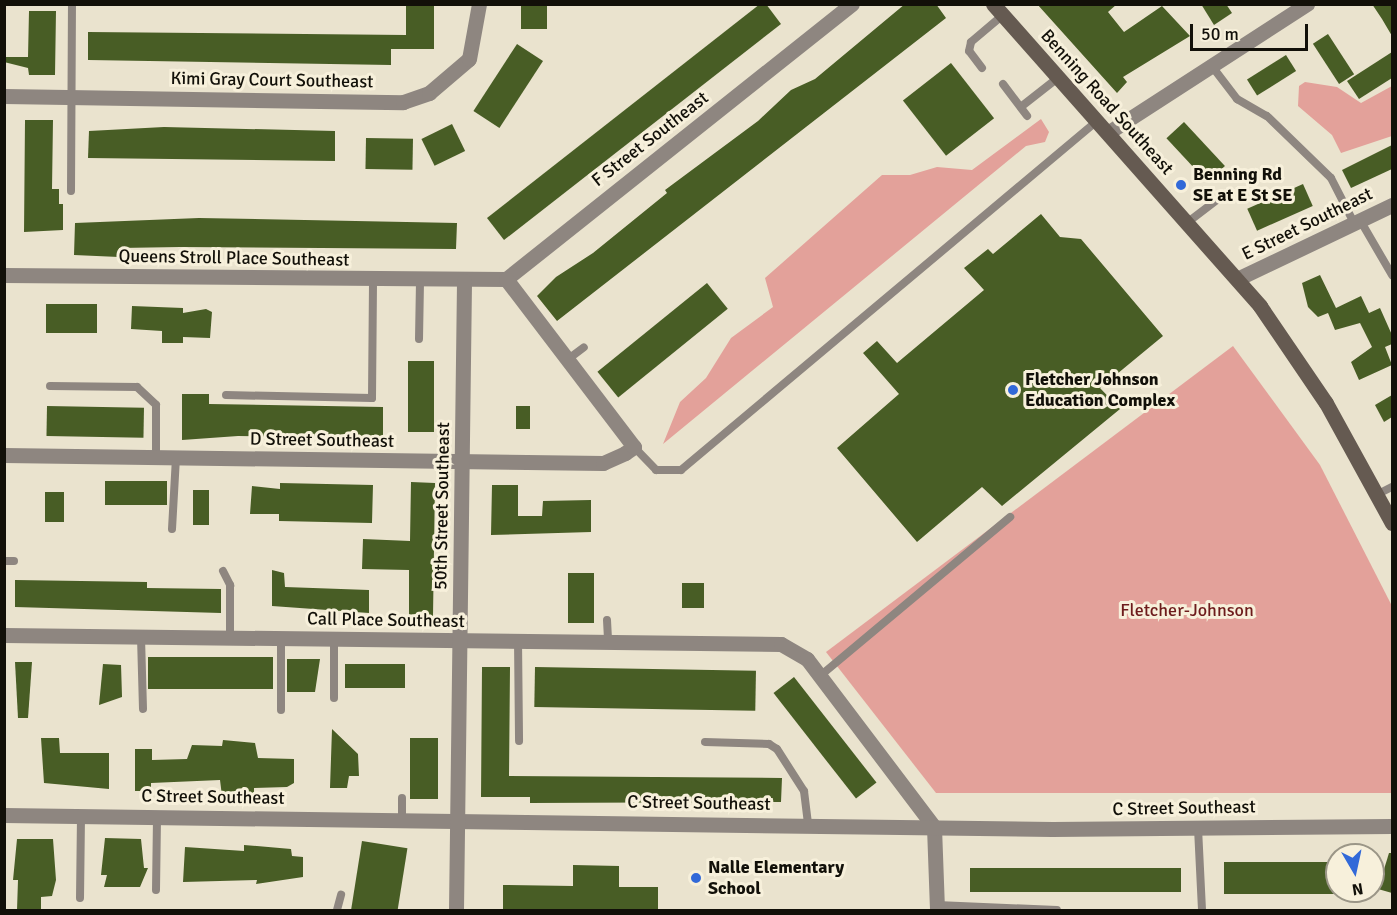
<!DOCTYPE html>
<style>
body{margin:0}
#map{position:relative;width:1397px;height:915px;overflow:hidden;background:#eae3ce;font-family:Signika,sans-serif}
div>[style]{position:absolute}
.green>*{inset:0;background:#e3a19a}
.building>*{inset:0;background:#485d25;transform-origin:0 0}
.service>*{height:8px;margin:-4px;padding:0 4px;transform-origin:4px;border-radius:4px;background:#8e8680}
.minor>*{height:15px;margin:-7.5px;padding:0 7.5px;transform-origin:7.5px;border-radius:7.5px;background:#8e8680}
.tertiary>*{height:15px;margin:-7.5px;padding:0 7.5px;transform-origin:7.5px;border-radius:7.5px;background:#8e8680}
.secondary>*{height:15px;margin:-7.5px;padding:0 7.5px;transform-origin:7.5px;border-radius:7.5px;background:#655a51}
.dots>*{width:16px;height:16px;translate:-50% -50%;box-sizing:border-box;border:3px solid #f7f0db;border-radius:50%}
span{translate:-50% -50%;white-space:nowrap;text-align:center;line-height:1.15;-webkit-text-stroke:6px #f7f0db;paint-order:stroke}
.street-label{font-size:18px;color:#121009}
.poi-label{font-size:18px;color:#121009;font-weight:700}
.left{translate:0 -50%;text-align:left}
.park-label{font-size:18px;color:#6d1c1c}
.frame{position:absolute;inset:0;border:6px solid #121009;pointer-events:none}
.north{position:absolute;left:1325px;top:843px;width:60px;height:60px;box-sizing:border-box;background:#f7f0db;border:2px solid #9b9687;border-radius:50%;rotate:171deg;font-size:16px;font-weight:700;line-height:24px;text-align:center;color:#121009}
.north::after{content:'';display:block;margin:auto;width:21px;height:27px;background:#3269d8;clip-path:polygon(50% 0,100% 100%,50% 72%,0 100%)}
.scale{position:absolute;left:1190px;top:24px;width:118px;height:27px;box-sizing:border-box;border:3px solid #121009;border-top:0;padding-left:8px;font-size:18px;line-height:21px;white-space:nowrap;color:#121009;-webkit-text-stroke:4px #f7f0db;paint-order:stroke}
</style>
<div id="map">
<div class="green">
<i style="clip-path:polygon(1305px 82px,1337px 87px,1361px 103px,1392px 86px,1392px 136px,1341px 153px,1332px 135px,1298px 106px,1299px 86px)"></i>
<i style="clip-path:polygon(1041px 119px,1049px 132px,1045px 142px,1026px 146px,663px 444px,680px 402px,706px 378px,731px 338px,773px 307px,765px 278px,882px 175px,910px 175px,937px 167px,972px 170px)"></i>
<i style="clip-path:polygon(1233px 346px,1320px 465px,1392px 606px,1392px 793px,936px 793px,826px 652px)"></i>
</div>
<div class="building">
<i style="clip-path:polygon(406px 4px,434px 4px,434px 49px,391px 49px,391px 65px,88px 60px,88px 32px,406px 35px)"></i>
<i style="left:521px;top:4px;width:26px;height:25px"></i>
<i style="clip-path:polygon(760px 4px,766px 4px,781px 24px,504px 240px,487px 218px)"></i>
<i style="clip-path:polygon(905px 4px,936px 4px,946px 18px,557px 321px,537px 296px,556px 277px,593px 253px,667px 193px,665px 190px,758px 121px,791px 90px,815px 79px)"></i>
<i style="clip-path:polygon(1037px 4px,1117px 4px,1108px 12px,1124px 32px,1162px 6px,1190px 36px,1123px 77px,1127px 82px,1117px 93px)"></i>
<i style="clip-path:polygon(1201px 4px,1226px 4px,1232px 13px,1214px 25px)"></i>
<i style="clip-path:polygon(1372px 4px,1392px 4px,1392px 36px,1382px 19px)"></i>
<i style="clip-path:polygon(29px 11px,56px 11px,55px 75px,29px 75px,28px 68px,4px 62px,4px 57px,28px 57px)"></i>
<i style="left:1328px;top:34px;width:48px;height:18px;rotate:57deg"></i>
<i style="left:517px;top:44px;width:31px;height:80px;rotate:33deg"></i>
<i style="clip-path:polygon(1392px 52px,1392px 78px,1359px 99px,1347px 81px)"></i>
<i style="left:1286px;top:55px;width:19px;height:46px;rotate:58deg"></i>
<i style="left:951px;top:63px;width:70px;height:61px;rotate:52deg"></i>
<i style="clip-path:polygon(25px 120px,53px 120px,52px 189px,59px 189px,59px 204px,63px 204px,63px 230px,24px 232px)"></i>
<i style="left:1184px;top:122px;width:60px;height:24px;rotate:47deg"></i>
<i style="left:452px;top:124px;width:30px;height:34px;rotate:64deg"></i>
<i style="clip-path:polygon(164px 127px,335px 131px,335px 161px,88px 158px,89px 131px)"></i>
<i style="left:366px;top:138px;width:47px;height:31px;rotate:1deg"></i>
<i style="clip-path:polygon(1392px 145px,1392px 169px,1351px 188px,1342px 170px)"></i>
<i style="left:1303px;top:184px;width:24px;height:61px;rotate:66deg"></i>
<i style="clip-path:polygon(1041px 214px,1060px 237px,1081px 239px,1163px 336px,1100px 388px,1120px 409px,1002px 506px,982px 487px,917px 542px,837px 448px,899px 394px,863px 353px,877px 341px,897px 363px,984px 290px,964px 268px,988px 249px,993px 254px)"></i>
<i style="clip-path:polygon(199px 218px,457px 223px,456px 249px,180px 247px,119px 248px,119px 257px,74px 255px,75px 223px)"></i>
<i style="clip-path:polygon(1320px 275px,1336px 308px,1361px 296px,1369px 313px,1380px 308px,1392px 335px,1392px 344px,1385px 347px,1392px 365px,1359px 380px,1351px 362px,1372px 347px,1360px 323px,1335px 330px,1328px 313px,1318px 317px,1308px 307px,1302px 283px)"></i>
<i style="left:707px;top:283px;width:33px;height:141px;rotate:51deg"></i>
<i style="left:46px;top:304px;width:51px;height:29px"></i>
<i style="clip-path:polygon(132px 306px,183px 308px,183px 313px,206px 309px,212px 312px,210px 338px,183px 337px,183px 343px,162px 343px,162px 331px,131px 329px)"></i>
<i style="left:408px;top:361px;width:26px;height:71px"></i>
<i style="clip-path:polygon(182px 394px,209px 394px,209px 404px,383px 407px,383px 438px,238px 436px,182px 440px)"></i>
<i style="clip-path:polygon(1392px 395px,1392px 417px,1384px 422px,1375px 405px)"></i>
<i style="left:47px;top:406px;width:97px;height:30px;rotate:1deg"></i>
<i style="left:516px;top:406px;width:14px;height:23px"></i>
<i style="left:105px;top:481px;width:62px;height:24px"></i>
<i style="clip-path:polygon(411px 482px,435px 483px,433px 616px,409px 616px,409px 570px,362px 569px,363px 539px,410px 541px)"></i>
<i style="clip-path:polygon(280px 483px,373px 485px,372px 523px,279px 521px,279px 514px,250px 514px,252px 486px,280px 489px)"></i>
<i style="clip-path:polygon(492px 485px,518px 485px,518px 516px,542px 516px,543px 501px,591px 500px,591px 532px,491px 535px)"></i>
<i style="left:193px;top:490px;width:16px;height:35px"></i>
<i style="left:45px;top:492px;width:19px;height:30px"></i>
<i style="clip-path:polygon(272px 570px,284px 573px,285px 587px,369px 590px,369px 613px,272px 606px)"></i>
<i style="left:568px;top:573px;width:26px;height:50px"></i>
<i style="clip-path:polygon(15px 580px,147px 582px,147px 588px,221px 589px,221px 613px,15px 607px)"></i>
<i style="left:682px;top:583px;width:22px;height:25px"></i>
<i style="left:148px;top:657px;width:125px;height:32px"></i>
<i style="clip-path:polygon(287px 659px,320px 659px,315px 692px,287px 692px)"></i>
<i style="clip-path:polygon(15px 662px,32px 662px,28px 718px,18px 718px)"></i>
<i style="clip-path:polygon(103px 664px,121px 665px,122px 697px,99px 705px)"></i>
<i style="left:345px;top:664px;width:60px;height:24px"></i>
<i style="clip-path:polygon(482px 667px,510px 667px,509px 776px,782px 778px,781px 802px,530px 803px,530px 797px,481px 797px)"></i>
<i style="left:535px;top:667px;width:221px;height:40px;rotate:1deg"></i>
<i style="left:794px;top:677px;width:134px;height:26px;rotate:52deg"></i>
<i style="clip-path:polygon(332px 729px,358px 754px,359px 776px,349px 776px,347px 788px,330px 788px)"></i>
<i style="clip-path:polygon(41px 738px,59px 738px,60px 753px,109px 753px,109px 789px,44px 783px)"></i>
<i style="left:410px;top:738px;width:28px;height:61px"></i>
<i style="clip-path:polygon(223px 740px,255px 743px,258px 758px,294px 759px,294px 783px,287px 787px,254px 788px,254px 794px,244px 797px,222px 796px,220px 780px,151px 783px,151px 791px,135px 791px,135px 749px,152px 749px,152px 760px,187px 759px,192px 745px,222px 746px)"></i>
<i style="clip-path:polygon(105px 838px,141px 839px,144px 868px,148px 868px,140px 887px,104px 887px,107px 875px,101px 875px)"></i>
<i style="clip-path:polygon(17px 839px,53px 839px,56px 880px,52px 896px,41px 897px,41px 910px,17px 910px,18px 880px,13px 880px)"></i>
<i style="left:362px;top:841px;width:46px;height:69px;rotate:9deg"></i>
<i style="clip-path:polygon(244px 845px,291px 849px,292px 856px,303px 857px,303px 877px,256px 884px,257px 880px,183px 882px,185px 847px,244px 851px)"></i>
<i style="clip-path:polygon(1389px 853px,1392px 853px,1392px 893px,1378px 889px)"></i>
<i style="left:1337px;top:862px;width:32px;height:113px;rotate:90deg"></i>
<i style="clip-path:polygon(573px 865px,619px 866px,619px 887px,658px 887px,658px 910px,503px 910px,503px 885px,573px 886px)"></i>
<i style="left:1181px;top:868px;width:24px;height:211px;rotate:90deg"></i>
</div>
<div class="service">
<i style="left:1211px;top:65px;width:43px;rotate:52.6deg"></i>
<i style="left:1237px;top:99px;width:34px;rotate:30deg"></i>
<i style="left:1267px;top:116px;width:89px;rotate:44.1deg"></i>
<i style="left:1331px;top:178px;width:51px;rotate:62.9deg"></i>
<i style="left:982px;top:68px;width:21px;rotate:-127deg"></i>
<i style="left:969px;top:51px;width:9px;rotate:-77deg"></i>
<i style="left:971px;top:42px;width:42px;rotate:-40.2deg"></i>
<i style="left:1003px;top:84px;width:40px;rotate:53deg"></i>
<i style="left:1022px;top:106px;width:47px;rotate:-38.1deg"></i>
<i style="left:71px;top:191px;width:187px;rotate:-89.7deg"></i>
<i style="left:1360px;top:220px;width:64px;rotate:59.8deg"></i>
<i style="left:1188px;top:222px;width:48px;rotate:-37.3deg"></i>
<i style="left:419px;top:339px;width:59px;rotate:-89deg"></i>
<i style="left:567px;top:360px;width:21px;rotate:-37deg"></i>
<i style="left:50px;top:386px;width:87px;rotate:0.7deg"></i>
<i style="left:137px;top:387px;width:26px;rotate:43deg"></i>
<i style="left:156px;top:405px;width:53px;rotate:90deg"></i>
<i style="left:226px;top:395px;width:146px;rotate:1.2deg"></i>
<i style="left:372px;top:398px;width:119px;rotate:-89.5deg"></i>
<i style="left:634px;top:447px;width:32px;rotate:46deg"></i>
<i style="left:656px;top:470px;width:25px"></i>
<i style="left:681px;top:470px;width:543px;rotate:-39.99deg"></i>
<i style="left:1378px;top:494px;width:16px;rotate:-27deg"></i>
<i style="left:172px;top:529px;width:71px;rotate:-86.8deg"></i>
<i style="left:4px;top:561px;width:10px"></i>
<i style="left:223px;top:571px;width:16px;rotate:63deg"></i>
<i style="left:230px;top:585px;width:53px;rotate:90deg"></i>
<i style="left:607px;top:620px;width:21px;rotate:87deg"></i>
<i style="left:141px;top:637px;width:72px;rotate:88.4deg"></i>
<i style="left:334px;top:639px;width:59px;rotate:90deg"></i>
<i style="left:518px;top:640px;width:101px;rotate:89.4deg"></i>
<i style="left:820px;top:676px;width:248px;rotate:-39.9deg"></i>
<i style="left:281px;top:710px;width:72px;rotate:-90deg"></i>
<i style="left:705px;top:742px;width:64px;rotate:1.8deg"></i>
<i style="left:769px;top:744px;width:9px;rotate:32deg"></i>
<i style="left:777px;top:749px;width:50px;rotate:57.3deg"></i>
<i style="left:804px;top:791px;width:33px;rotate:83deg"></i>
<i style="left:402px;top:819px;width:21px;rotate:-90deg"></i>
<i style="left:1198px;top:828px;width:82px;rotate:87.2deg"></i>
<i style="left:156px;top:890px;width:74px;rotate:-89.2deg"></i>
<i style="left:80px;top:898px;width:83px;rotate:-89.3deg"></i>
<i style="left:937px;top:905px;width:120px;rotate:2.4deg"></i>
<i style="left:337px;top:910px;width:16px;rotate:-75deg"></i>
</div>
<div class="minor">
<i style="left:4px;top:96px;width:399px;rotate:0.9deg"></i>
<i style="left:403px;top:102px;width:28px;rotate:-19deg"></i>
<i style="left:429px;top:93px;width:52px;rotate:-40.4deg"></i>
<i style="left:469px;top:59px;width:56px;rotate:-79.7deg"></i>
<i style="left:1109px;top:132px;width:236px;rotate:-32.9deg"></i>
<i style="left:4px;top:275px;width:502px;rotate:0.46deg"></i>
<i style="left:506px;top:279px;width:442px;rotate:-38.5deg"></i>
<i style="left:4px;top:455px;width:599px;rotate:0.77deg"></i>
<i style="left:603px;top:463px;width:24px;rotate:-24deg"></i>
<i style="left:625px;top:453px;width:11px;rotate:-34deg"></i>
<i style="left:634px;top:447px;width:211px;rotate:-127.3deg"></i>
<i style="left:4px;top:635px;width:777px;rotate:0.66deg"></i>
<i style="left:781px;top:644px;width:30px;rotate:30deg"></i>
<i style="left:807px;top:659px;width:211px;rotate:52.9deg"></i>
<i style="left:934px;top:827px;width:83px;rotate:87.9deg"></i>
<i style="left:4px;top:815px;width:1048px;rotate:0.77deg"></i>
<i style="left:1052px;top:829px;width:340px;rotate:-0.5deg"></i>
<i style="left:456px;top:910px;width:629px;rotate:-89.27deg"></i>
</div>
<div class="tertiary">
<i style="left:1239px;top:278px;width:170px;rotate:-25.5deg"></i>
</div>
<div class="secondary">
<i style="left:993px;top:4px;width:403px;rotate:48.5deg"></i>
<i style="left:1260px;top:306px;width:117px;rotate:55.8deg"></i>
<i style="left:1326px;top:403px;width:137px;rotate:61.2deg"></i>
</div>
<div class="dots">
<i style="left:1181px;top:185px;background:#3269d8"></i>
<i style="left:1013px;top:390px;background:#3269d8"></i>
<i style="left:696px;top:878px;background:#3269d8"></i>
</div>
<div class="street-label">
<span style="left:272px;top:80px;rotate:1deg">Kimi Gray Court Southeast</span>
<span style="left:1107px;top:102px;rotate:48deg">Benning Road Southeast</span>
<span style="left:650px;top:139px;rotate:-38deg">F Street Southeast</span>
<span style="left:1307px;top:224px;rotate:-26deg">E Street Southeast</span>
<span style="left:234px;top:258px;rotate:1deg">Queens Stroll Place Southeast</span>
<span style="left:322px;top:440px;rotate:1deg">D Street Southeast</span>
<span style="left:442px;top:506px;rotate:-89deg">50th Street Southeast</span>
<span style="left:386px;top:620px;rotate:1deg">Call Place Southeast</span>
<span style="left:213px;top:797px;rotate:1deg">C Street Southeast</span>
<span style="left:699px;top:803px;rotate:1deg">C Street Southeast</span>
<span style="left:1184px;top:808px;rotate:-1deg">C Street Southeast</span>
</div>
<div class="poi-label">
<span class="left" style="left:1193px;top:185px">Benning Rd<br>SE at E St SE</span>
<span class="left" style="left:1025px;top:390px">Fletcher Johnson<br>Education Complex</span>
<span class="left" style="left:708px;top:878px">Nalle Elementary<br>School</span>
</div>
<div class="park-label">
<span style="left:1187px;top:610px">Fletcher-Johnson</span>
</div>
<div class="frame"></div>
<div class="north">N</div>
<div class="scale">50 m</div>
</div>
